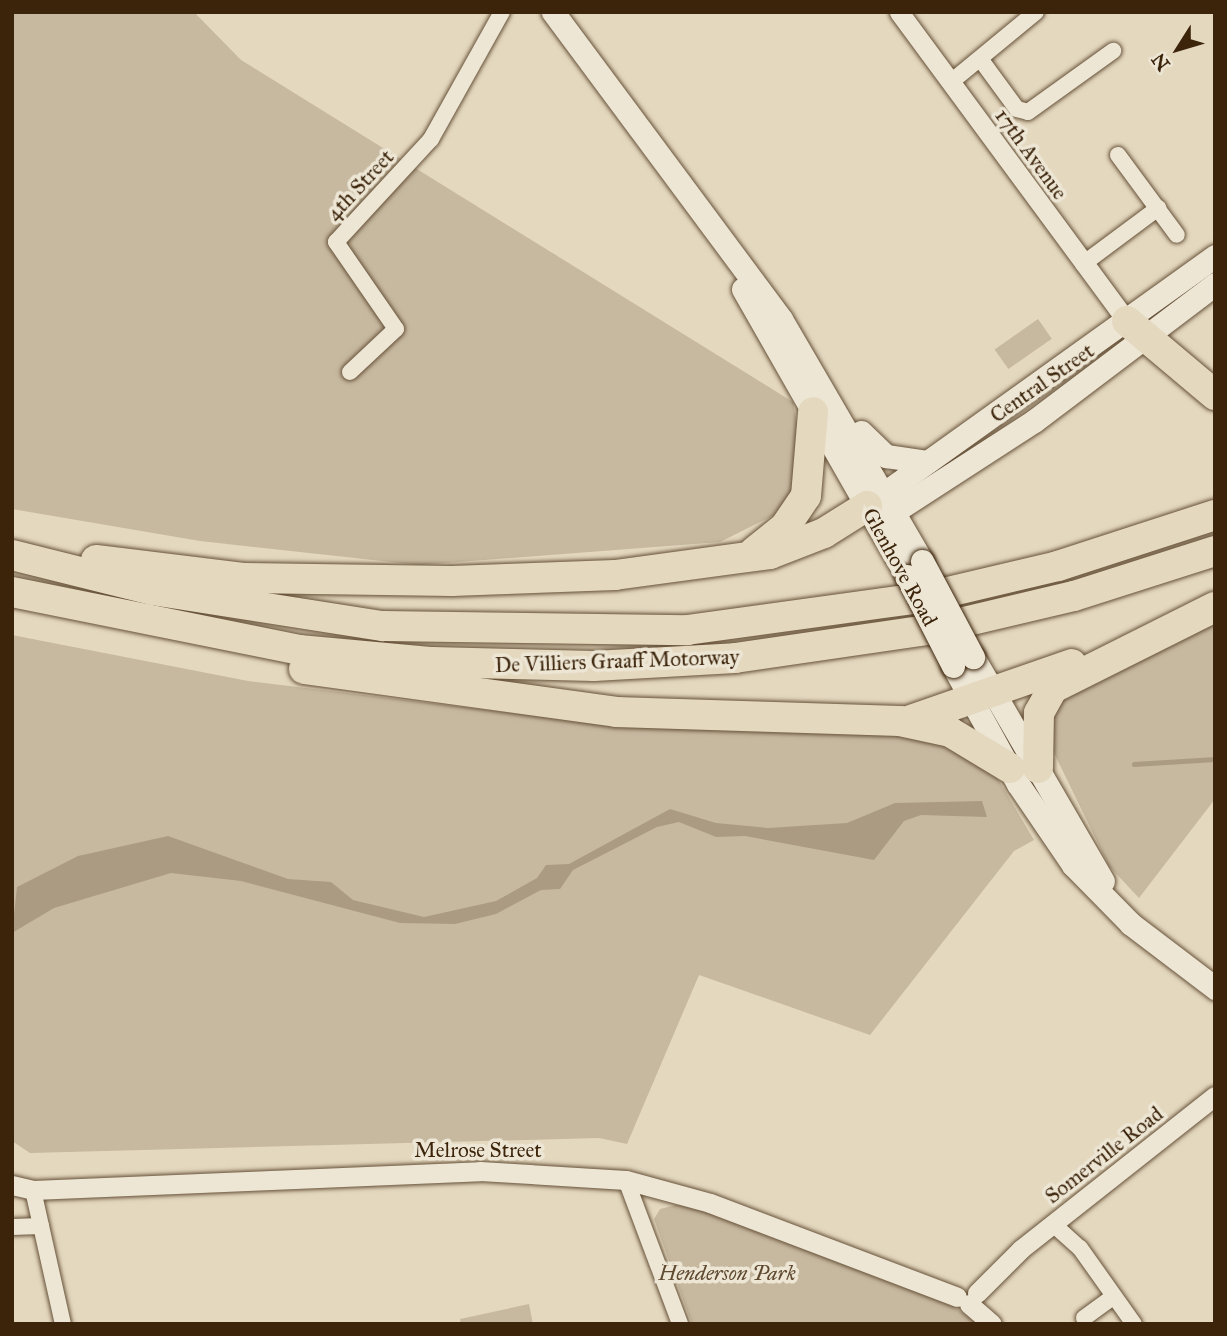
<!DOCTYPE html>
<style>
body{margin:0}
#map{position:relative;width:1227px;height:1336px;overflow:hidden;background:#e4d8bf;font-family:"IM FELL Great Primer",serif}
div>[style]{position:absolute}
.green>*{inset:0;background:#c7b9a0;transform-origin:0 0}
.water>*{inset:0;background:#ab9b82}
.stream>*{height:4.5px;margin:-2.25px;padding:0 2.25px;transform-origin:2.25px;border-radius:2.25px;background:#ab9b82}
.roads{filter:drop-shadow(0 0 2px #665138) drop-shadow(0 0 2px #665138)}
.minor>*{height:16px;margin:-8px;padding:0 8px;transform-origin:8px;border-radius:8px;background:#ede6d5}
.tertiary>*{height:19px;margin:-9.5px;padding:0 9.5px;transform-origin:9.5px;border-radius:9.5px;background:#ede6d5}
.secondary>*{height:23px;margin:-11.5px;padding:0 11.5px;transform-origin:11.5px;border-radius:11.5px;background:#ede6d5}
.motorway>*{height:30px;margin:-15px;padding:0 15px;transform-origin:15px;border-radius:15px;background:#e4d8bf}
.bridges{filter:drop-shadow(0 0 2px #3c240b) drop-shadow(0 0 2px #3c240b)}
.secondary-bridge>*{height:23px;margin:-11.5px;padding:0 11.5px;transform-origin:11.5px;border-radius:11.5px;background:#ede6d5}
span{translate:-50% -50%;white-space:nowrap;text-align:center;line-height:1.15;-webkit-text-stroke:7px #ede6d5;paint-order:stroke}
.street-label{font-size:21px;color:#3c240b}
.park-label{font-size:21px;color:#5f4930;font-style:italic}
.frame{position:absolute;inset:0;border:14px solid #3c240b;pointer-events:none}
.north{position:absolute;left:1143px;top:14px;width:70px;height:70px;-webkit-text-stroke:5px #ede6d5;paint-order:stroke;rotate:233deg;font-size:19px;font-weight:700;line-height:28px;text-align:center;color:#3c240b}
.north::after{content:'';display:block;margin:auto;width:24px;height:32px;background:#3c240b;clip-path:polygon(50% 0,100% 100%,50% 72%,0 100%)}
</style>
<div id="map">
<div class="green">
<i style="clip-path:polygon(12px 12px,194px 12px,241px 60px,793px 402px,802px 454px,786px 509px,720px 542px,419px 565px,200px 541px,12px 509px)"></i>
<i style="left:1038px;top:319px;width:24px;height:53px;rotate:55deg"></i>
<i style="clip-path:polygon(1215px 624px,1215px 799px,1139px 898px,1109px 866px,1053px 751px,1055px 693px)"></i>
<i style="clip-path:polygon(12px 635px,248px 681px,544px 717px,941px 738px,993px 771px,1034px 840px,1014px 851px,870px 1035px,699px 975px,627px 1144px,599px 1138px,30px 1153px,12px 1141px)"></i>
<i style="clip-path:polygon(684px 1203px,939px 1296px,978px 1324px,692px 1324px,654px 1219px,660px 1209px)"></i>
<i style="clip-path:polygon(529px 1304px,533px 1324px,461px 1324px,460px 1319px)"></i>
</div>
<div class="water">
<i style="clip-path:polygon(982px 801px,987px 817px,921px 815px,904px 821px,874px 860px,745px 836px,716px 837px,679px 822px,657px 827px,573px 870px,560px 889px,541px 890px,496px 914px,455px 924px,400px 923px,241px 881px,171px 873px,54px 908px,12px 933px,17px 887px,78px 856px,168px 836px,288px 879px,331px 882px,353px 900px,424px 917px,496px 901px,537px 878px,546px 865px,569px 864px,670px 809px,716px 823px,768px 828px,847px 823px,895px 803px)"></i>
</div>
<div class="stream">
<i style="left:1134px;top:764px;width:81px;rotate:-3.5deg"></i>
</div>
<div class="roads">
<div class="minor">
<i style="left:981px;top:60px;width:61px;rotate:53.7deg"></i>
<i style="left:1017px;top:109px;width:11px;rotate:15deg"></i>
<i style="left:1028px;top:112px;width:105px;rotate:-35.7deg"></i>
<i style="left:951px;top:82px;width:110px;rotate:-39.5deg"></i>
<i style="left:1118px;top:155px;width:99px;rotate:53.6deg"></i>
<i style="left:1083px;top:264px;width:94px;rotate:-36.7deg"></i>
<i style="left:350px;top:372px;width:63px;rotate:-43.1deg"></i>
<i style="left:396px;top:329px;width:106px;rotate:-124.6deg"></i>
<i style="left:336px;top:242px;width:140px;rotate:-47.3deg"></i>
<i style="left:431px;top:139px;width:145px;rotate:-60.8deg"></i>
<i style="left:626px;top:1180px;width:154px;rotate:69.4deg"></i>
<i style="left:33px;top:1190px;width:137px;rotate:77.4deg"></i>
<i style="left:1053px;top:1224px;width:36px;rotate:42deg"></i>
<i style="left:1080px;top:1248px;width:93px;rotate:54.6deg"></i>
<i style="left:12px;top:1227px;width:29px;rotate:-2deg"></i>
<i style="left:1084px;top:1318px;width:34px;rotate:-36deg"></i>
</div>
<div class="tertiary">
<i style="left:899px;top:12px;width:384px;rotate:53.6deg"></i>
<i style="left:12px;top:1185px;width:22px;rotate:13deg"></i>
<i style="left:33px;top:1190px;width:447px;rotate:-2.4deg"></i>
<i style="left:480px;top:1171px;width:146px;rotate:3.5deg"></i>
<i style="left:626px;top:1180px;width:87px;rotate:15.3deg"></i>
<i style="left:710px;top:1203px;width:264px;rotate:20.8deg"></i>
<i style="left:977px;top:1293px;width:62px;rotate:-45deg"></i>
<i style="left:1021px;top:1249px;width:247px;rotate:-38.3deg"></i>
<i style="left:969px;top:1304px;width:30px;rotate:41deg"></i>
</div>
<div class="secondary">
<i style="left:553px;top:12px;width:382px;rotate:53.4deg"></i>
<i style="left:781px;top:319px;width:280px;rotate:59.8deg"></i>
<i style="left:743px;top:289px;width:331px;rotate:60.3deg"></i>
<i style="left:861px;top:432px;width:35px;rotate:44deg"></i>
<i style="left:886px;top:456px;width:41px;rotate:8.3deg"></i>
<i style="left:873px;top:501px;width:421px;rotate:-35.6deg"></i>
<i style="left:881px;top:520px;width:182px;rotate:-32.9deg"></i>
<i style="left:1034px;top:421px;width:227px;rotate:-37.1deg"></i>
<i style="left:973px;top:657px;width:259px;rotate:59.9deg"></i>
<i style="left:953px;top:666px;width:135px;rotate:61.2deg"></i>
<i style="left:1018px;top:784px;width:98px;rotate:55.8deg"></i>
<i style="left:1073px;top:865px;width:83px;rotate:45.5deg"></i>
<i style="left:1131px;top:924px;width:106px;rotate:37.3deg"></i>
</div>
<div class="motorway">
<i style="left:1127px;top:321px;width:115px;rotate:40.1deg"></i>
<i style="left:754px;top:552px;width:40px;rotate:-39deg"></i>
<i style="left:785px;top:527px;width:37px;rotate:-56deg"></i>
<i style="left:806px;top:496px;width:84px;rotate:-85.2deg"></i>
<i style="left:12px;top:555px;width:144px;rotate:14deg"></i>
<i style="left:152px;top:590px;width:234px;rotate:8.9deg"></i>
<i style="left:383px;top:626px;width:304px;rotate:0.8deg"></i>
<i style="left:687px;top:630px;width:242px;rotate:-7.8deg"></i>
<i style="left:927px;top:597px;width:135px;rotate:-13.3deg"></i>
<i style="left:1058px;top:566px;width:165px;rotate:-18deg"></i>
<i style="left:96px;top:560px;width:150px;rotate:6.9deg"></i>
<i style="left:245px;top:578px;width:207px;rotate:0.8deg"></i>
<i style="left:452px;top:581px;width:163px;rotate:-2.1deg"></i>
<i style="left:615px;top:575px;width:156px;rotate:-7.7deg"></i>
<i style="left:770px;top:554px;width:58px;rotate:-21.3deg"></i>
<i style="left:824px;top:533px;width:51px;rotate:-32.1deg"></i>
<i style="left:12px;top:592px;width:293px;rotate:11.4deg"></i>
<i style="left:299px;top:650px;width:134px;rotate:5.2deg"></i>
<i style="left:432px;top:662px;width:162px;rotate:1.4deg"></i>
<i style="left:594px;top:666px;width:141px;rotate:-3.2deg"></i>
<i style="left:735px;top:658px;width:201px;rotate:-8.3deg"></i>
<i style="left:934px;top:629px;width:144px;rotate:-13.3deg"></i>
<i style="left:1074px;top:596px;width:148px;rotate:-17.7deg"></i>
<i style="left:304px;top:669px;width:315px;rotate:7.8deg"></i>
<i style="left:616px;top:712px;width:284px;rotate:1.8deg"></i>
<i style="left:900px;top:721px;width:51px;rotate:12.4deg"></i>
<i style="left:950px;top:732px;width:70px;rotate:31deg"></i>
<i style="left:911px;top:720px;width:170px;rotate:-19.2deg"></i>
<i style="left:1038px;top:768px;width:55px;rotate:-89deg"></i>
<i style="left:1039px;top:713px;width:29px;rotate:-61deg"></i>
<i style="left:1053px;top:688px;width:181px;rotate:-26.6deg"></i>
</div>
</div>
<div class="bridges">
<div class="secondary-bridge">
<i style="left:922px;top:561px;width:109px;rotate:62deg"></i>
<i style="left:907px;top:576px;width:101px;rotate:62.9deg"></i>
</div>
</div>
<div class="street-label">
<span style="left:1031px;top:154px;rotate:54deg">17th Avenue</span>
<span style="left:360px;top:185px;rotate:-47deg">4th Street</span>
<span style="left:1042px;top:383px;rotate:-35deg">Central Street</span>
<span style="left:900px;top:567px;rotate:61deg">Glenhove Road</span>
<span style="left:617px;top:661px;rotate:-2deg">De Villiers Graaff Motorway</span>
<span style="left:478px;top:1150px">Melrose Street</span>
<span style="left:1104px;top:1155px;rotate:-38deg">Somerville Road</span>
</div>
<div class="park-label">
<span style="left:727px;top:1273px">Henderson Park</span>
</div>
<div class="frame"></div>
<div class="north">N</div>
</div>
